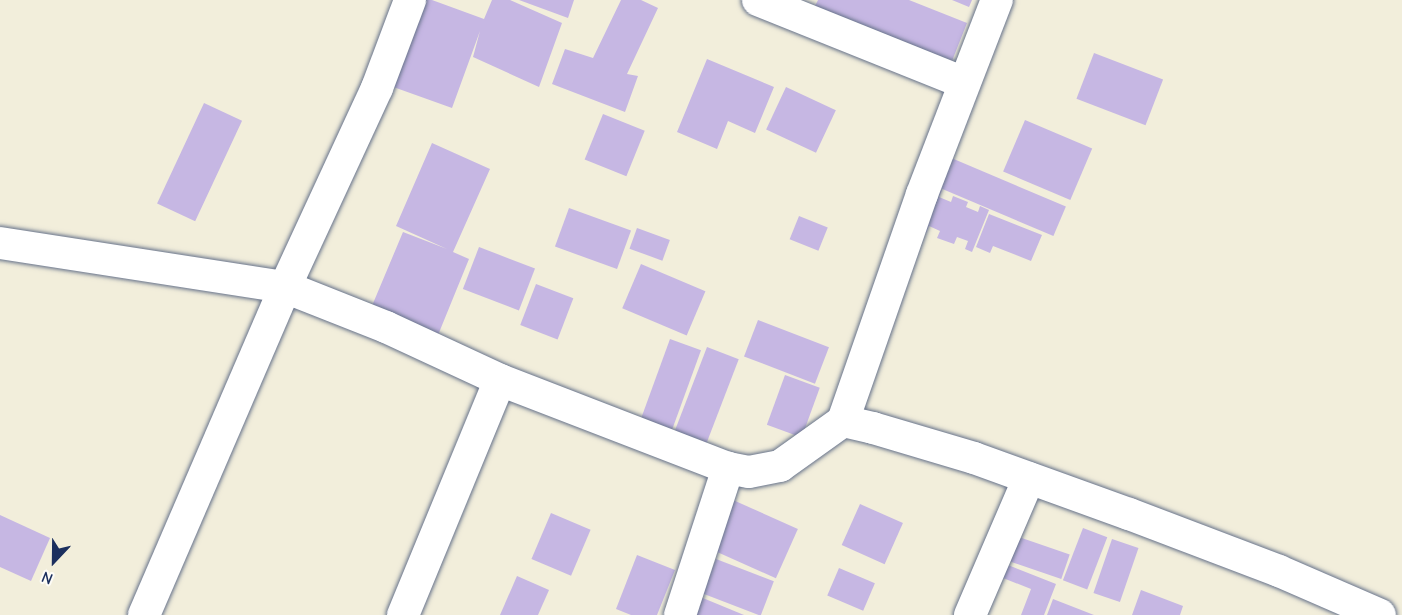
<!DOCTYPE html>
<style>
body{margin:0}
#map{position:relative;width:1402px;height:615px;overflow:hidden;background:#f2eedb;font-family:"Comic Neue",sans-serif}
div>[style]{position:absolute}
.building>*{inset:0;background:#c6b7e3;transform-origin:0 0}
.roads{filter:drop-shadow(0 0 2px #66728a) drop-shadow(0 0 2px #66728a)}
.minor>*{height:32px;margin:-16px;padding:0 16px;transform-origin:16px;border-radius:16px;background:#fff}
span{translate:-50% -50%;white-space:nowrap;text-align:center;line-height:1.15;-webkit-text-stroke:6px #fdfcf7;paint-order:stroke}
.north{position:absolute;left:24px;top:531px;width:60px;height:60px;-webkit-text-stroke:4px #fdfcf7;paint-order:stroke;rotate:202deg;font-size:16px;font-weight:700;line-height:24px;text-align:center;color:#1b2f5e}
.north::after{content:'';display:block;margin:auto;width:21px;height:27px;background:#1b2f5e;clip-path:polygon(50% 0,100% 100%,50% 72%,0 100%)}
</style>
<div id="map">
<div class="building">
<i style="clip-path:polygon(416px 0,432px 0,484px 19px,492px 0,510px 0,562px 23px,539px 87px,473px 57px,480px 31px,452px 108px,385px 84px)"></i>
<i style="clip-path:polygon(519px 0,574px 0,568px 18px)"></i>
<i style="clip-path:polygon(621px 0,641px 0,658px 8px,627px 74px,638px 76px,625px 112px,552px 84px,565px 49px,593px 58px)"></i>
<i style="clip-path:polygon(818px 0,909px 0,967px 23px,952px 61px,815px 6px)"></i>
<i style="clip-path:polygon(952px 0,972px 0,969px 7px)"></i>
<i style="left:1094px;top:53px;width:74px;height:49px;rotate:21deg"></i>
<i style="clip-path:polygon(707px 59px,774px 87px,755px 133px,728px 121px,717px 149px,677px 132px)"></i>
<i style="left:786px;top:87px;width:55px;height:47px;rotate:25deg"></i>
<i style="left:204px;top:103px;width:42px;height:111px;rotate:25deg"></i>
<i style="left:603px;top:114px;width:45px;height:49px;rotate:22deg"></i>
<i style="left:1025px;top:120px;width:73px;height:56px;rotate:23deg"></i>
<i style="clip-path:polygon(432px 143px,490px 169px,453px 252px,469px 259px,436px 340px,369px 313px,403px 232px,447px 249px,396px 226px)"></i>
<i style="left:949px;top:157px;width:127px;height:32px;rotate:23deg"></i>
<i style="clip-path:polygon(934px 187px,942px 190px,939px 197px,951px 202px,953px 196px,968px 202px,966px 207px,978px 212px,980px 206px,989px 210px,972px 252px,965px 249px,968px 241px,957px 237px,954px 244px,937px 238px,940px 231px,929px 226px,926px 233px,918px 229px)"></i>
<i style="left:569px;top:208px;width:66px;height:41px;rotate:20deg"></i>
<i style="clip-path:polygon(989px 214px,1042px 235px,1031px 261px,993px 246px,990px 253px,976px 247px)"></i>
<i style="left:799px;top:216px;width:31px;height:25px;rotate:22deg"></i>
<i style="left:637px;top:228px;width:35px;height:22px;rotate:20deg"></i>
<i style="left:479px;top:247px;width:60px;height:45px;rotate:21deg"></i>
<i style="left:641px;top:264px;width:70px;height:48px;rotate:23deg"></i>
<i style="left:536px;top:284px;width:40px;height:44px;rotate:21deg"></i>
<i style="left:758px;top:320px;width:76px;height:39px;rotate:21deg"></i>
<i style="left:670px;top:339px;width:33px;height:87px;rotate:20deg"></i>
<i style="left:707px;top:347px;width:34px;height:90px;rotate:21deg"></i>
<i style="left:785px;top:375px;width:37px;height:53px;rotate:20deg"></i>
<i style="left:733px;top:500px;width:71px;height:54px;rotate:24deg"></i>
<i style="left:860px;top:504px;width:47px;height:45px;rotate:24deg"></i>
<i style="left:551px;top:513px;width:43px;height:50px;rotate:23deg"></i>
<i style="clip-path:polygon(0 515px,50px 538px,31px 581px,0 567px)"></i>
<i style="left:1083px;top:528px;width:26px;height:56px;rotate:21deg"></i>
<i style="left:1013px;top:535px;width:60px;height:26px;rotate:19deg"></i>
<i style="left:1112px;top:539px;width:28px;height:57px;rotate:19deg"></i>
<i style="clip-path:polygon(637px 555px,675px 570px,657px 615px,631px 615px,616px 609px)"></i>
<i style="left:716px;top:559px;width:62px;height:37px;rotate:21deg"></i>
<i style="clip-path:polygon(1003px 563px,1056px 584px,1044px 615px,1021px 615px,1031px 589px,998px 576px)"></i>
<i style="left:839px;top:568px;width:39px;height:30px;rotate:23deg"></i>
<i style="clip-path:polygon(517px 576px,549px 590px,538px 615px,500px 615px)"></i>
<i style="clip-path:polygon(1141px 590px,1183px 606px,1180px 615px,1132px 615px)"></i>
<i style="clip-path:polygon(698px 596px,744px 615px,691px 615px)"></i>
<i style="clip-path:polygon(1053px 599px,1094px 615px,1047px 615px)"></i>
</div>
<div class="roads">
<div class="minor">
<i style="left:758px;top:0;width:222px;rotate:21.9deg"></i>
<i style="left:0;top:243px;width:288px;rotate:8.8deg"></i>
<i style="left:285px;top:287px;width:109px;rotate:21.6deg"></i>
<i style="left:386px;top:327px;width:126px;rotate:24.9deg"></i>
<i style="left:500px;top:380px;width:244px;rotate:21.1deg"></i>
<i style="left:728px;top:468px;width:21px;rotate:11deg"></i>
<i style="left:749px;top:472px;width:32px;rotate:-11deg"></i>
<i style="left:780px;top:466px;width:77px;rotate:-35.5deg"></i>
<i style="left:843px;top:421px;width:31px;rotate:13deg"></i>
<i style="left:873px;top:428px;width:105px;rotate:16.5deg"></i>
<i style="left:974px;top:458px;width:165px;rotate:19.9deg"></i>
<i style="left:1129px;top:514px;width:160px;rotate:20.8deg"></i>
<i style="left:1279px;top:571px;width:110px;rotate:23.5deg"></i>
<i style="left:843px;top:421px;width:240px;rotate:-70.8deg"></i>
<i style="left:922px;top:194px;width:208px;rotate:-68.9deg"></i>
<i style="left:144px;top:615px;width:357px;rotate:-66.7deg"></i>
<i style="left:285px;top:287px;width:219px;rotate:-65.2deg"></i>
<i style="left:377px;top:88px;width:94px;rotate:-69.4deg"></i>
<i style="left:403px;top:615px;width:254px;rotate:-67.6deg"></i>
<i style="left:680px;top:615px;width:155px;rotate:-71.9deg"></i>
<i style="left:970px;top:615px;width:149px;rotate:-66.7deg"></i>
</div>
</div>
<div class="north">N</div>
</div>
